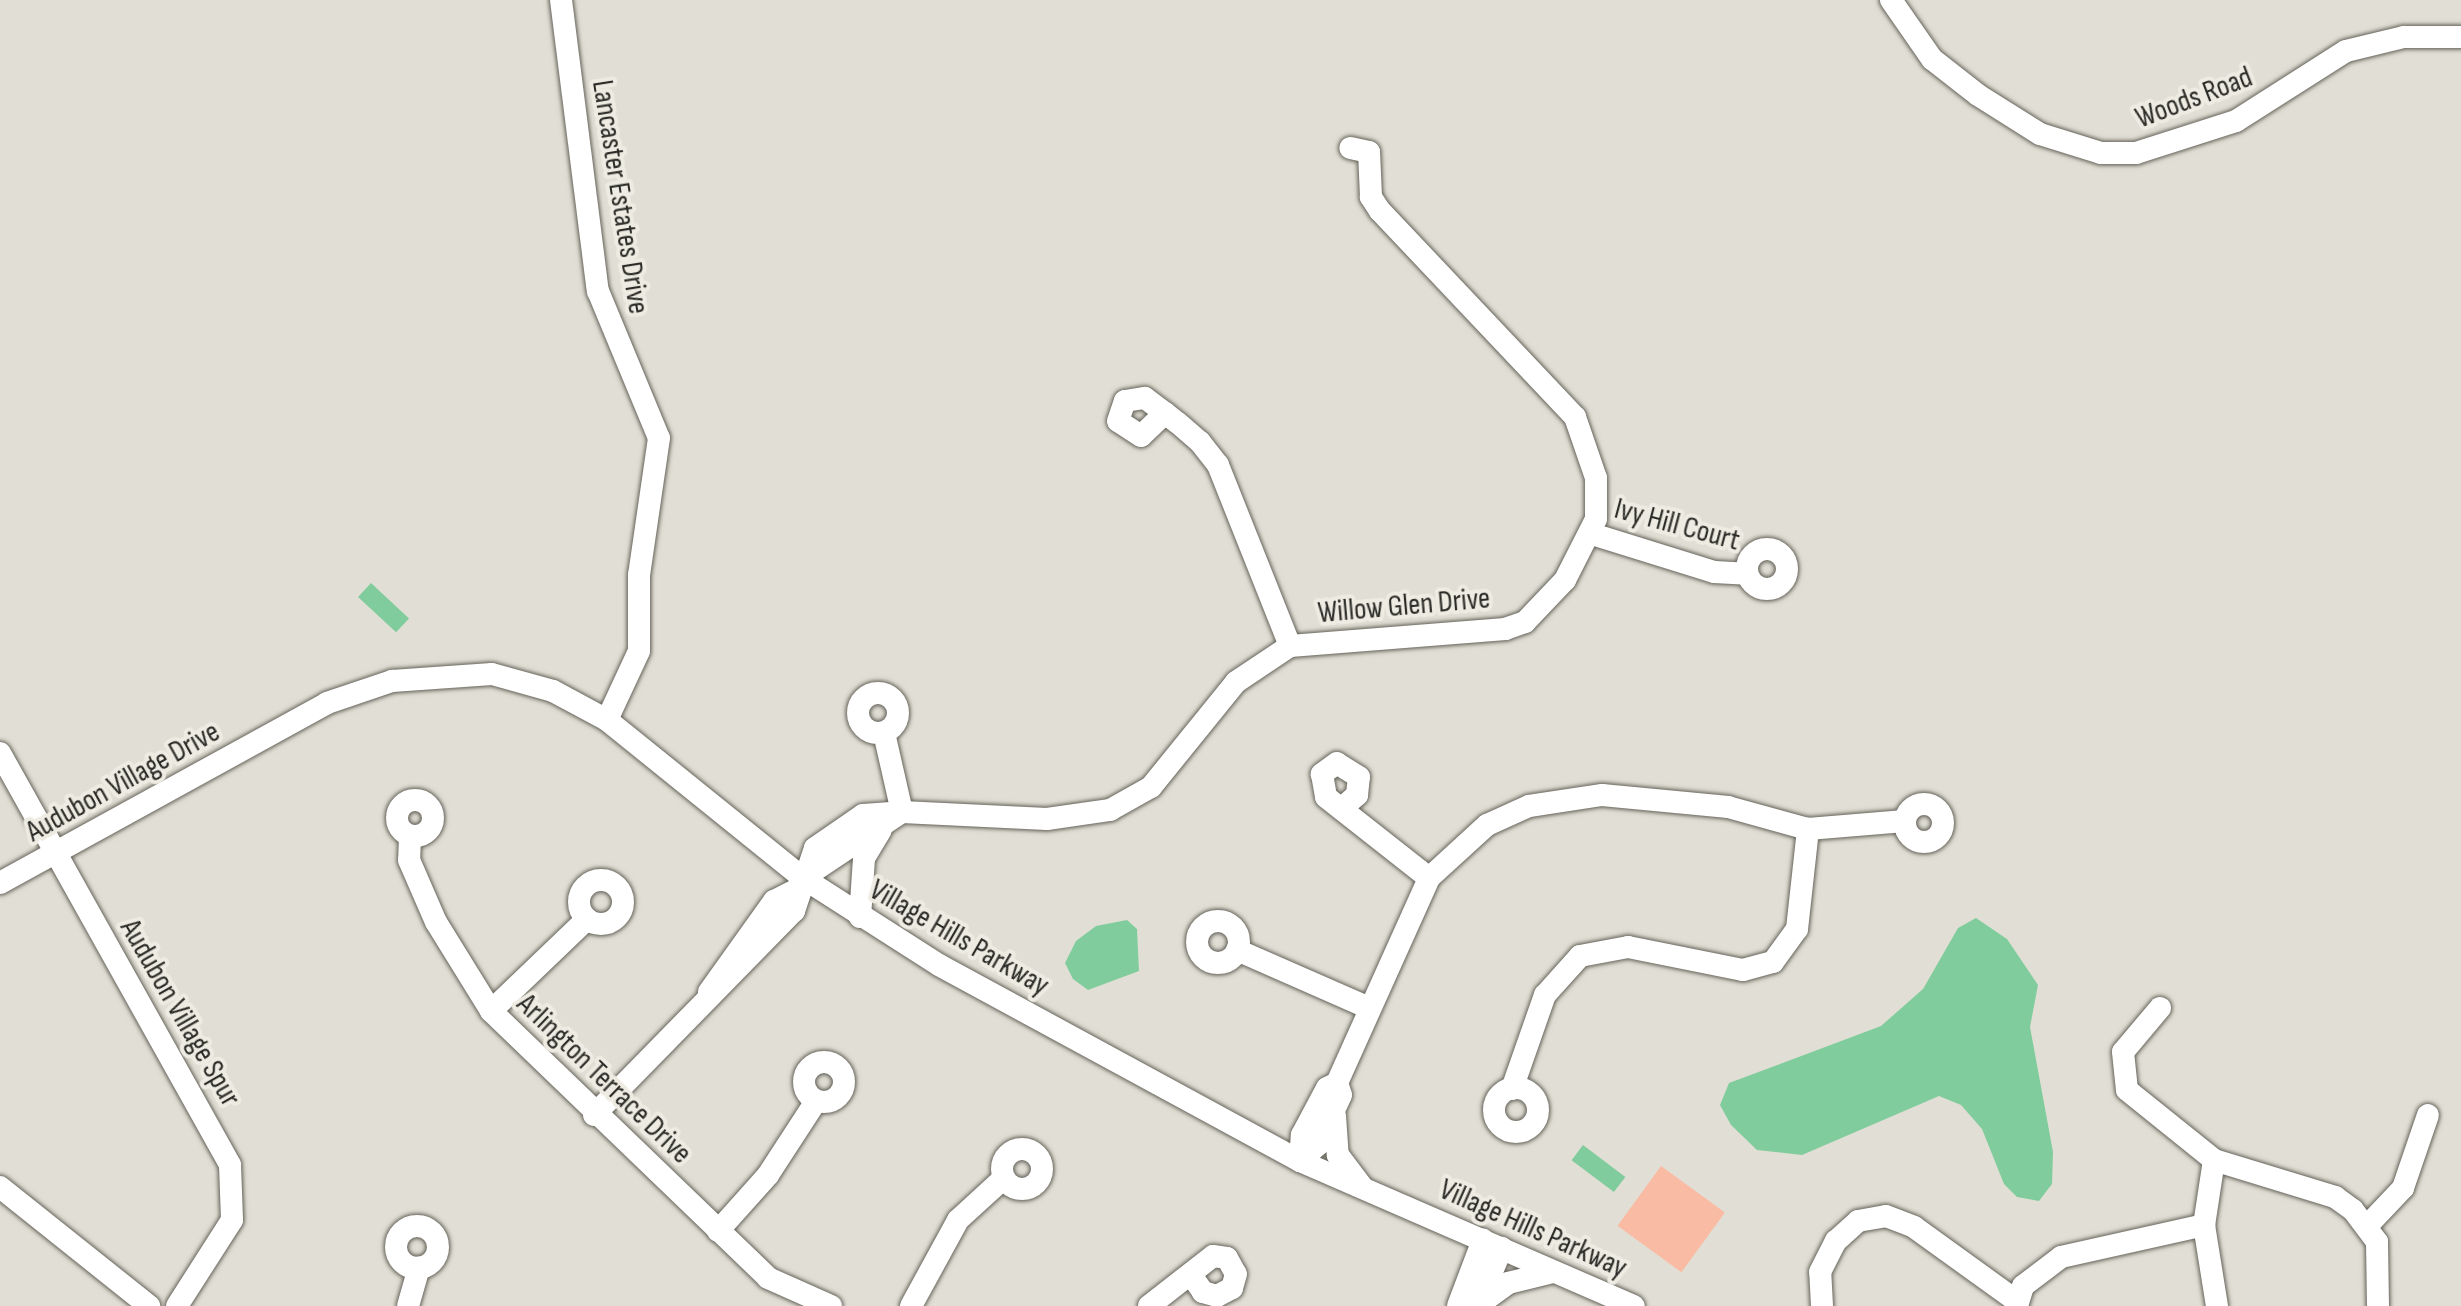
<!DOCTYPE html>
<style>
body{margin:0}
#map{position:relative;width:2461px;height:1306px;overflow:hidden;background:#e1dfd5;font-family:"Sofia Sans Condensed",sans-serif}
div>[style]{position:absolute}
.green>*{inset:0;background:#fabba4;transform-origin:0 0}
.water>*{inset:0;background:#81cc9c;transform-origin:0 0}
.roads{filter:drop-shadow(0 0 2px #65635a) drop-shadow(0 0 2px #65635a)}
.minor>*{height:22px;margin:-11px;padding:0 11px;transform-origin:11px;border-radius:11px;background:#fff}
.minor>.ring{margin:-11px;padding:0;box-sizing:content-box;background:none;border:22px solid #fff;border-radius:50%}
span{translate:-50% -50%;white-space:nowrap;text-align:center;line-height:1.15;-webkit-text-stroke:8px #eeece2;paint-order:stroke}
.street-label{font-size:30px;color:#2a2a26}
</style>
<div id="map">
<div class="green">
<i style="left:1661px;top:1166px;width:79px;height:74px;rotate:36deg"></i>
</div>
<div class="water">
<i style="left:371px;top:583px;width:52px;height:19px;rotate:43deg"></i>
<i style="clip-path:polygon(1976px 918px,2007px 939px,2038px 985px,2030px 1027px,2053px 1152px,2052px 1184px,2039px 1201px,2017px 1197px,2004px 1184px,1982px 1129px,1961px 1105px,1939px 1096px,1802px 1155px,1757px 1150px,1731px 1125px,1720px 1105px,1729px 1083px,1881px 1026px,1923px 989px,1958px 928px)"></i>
<i style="clip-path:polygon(1127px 920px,1137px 929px,1139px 971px,1088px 990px,1073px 979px,1065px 963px,1076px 941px,1096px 926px)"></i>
<i style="left:1583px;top:1145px;width:53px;height:19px;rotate:37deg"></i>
</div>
<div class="roads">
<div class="minor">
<i style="left:561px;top:0;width:293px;rotate:82.8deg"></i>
<i style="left:598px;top:291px;width:159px;rotate:67.5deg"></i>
<i style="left:659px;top:438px;width:138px;rotate:98.3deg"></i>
<i style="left:639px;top:575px;width:76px;rotate:90deg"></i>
<i style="left:639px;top:651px;width:76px;rotate:114.9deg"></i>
<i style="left:1891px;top:0;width:72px;rotate:55.2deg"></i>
<i style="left:1932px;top:59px;width:58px;rotate:38deg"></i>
<i style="left:1978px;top:95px;width:73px;rotate:32.2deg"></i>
<i style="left:2040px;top:134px;width:64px;rotate:17.3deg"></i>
<i style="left:2101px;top:153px;width:35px"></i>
<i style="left:2136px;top:153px;width:105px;rotate:-17.7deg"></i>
<i style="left:2236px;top:121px;width:130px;rotate:-32.5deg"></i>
<i style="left:2346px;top:51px;width:60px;rotate:-13.6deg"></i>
<i style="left:2404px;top:37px;width:57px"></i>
<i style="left:1165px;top:413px;width:33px;rotate:136deg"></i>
<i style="left:1141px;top:436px;width:27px;rotate:-147deg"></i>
<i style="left:1118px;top:421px;width:21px;rotate:-71deg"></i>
<i style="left:1125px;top:401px;width:20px;rotate:-9deg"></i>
<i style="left:1145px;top:398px;width:25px;rotate:37deg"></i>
<i style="left:1165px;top:413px;width:16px;rotate:38deg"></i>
<i style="left:1178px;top:423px;width:29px;rotate:41deg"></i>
<i style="left:1200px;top:442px;width:29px;rotate:52deg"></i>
<i style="left:1218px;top:465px;width:195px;rotate:68.3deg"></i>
<i style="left:1592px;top:534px;width:128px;rotate:17.3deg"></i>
<i style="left:1714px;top:572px;width:33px;rotate:3deg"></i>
<i class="ring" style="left:1747px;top:549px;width:18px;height:18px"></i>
<i class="ring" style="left:858px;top:693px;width:18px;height:18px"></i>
<i style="left:0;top:753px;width:472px;rotate:60.8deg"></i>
<i style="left:230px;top:1165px;width:55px;rotate:87.9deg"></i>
<i style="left:232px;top:1220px;width:102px;rotate:122.6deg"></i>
<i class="ring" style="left:397px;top:800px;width:14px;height:14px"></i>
<i class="ring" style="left:1905px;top:804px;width:16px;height:16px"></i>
<i style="left:1342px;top:808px;width:20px;rotate:-41deg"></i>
<i style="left:1357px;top:795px;width:18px;rotate:-84deg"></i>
<i style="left:1359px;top:777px;width:26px;rotate:-148deg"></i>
<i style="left:1337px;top:763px;width:19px;rotate:144deg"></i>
<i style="left:1322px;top:774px;width:23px;rotate:80deg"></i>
<i style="left:1326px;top:797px;width:131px;rotate:38.2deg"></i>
<i style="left:410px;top:836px;width:24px;rotate:92deg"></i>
<i style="left:409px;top:860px;width:68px;rotate:66.5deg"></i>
<i style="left:436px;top:922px;width:105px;rotate:58.3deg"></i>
<i style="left:491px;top:1011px;width:385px;rotate:43.9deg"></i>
<i style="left:768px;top:1278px;width:69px;rotate:24deg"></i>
<i style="left:803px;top:878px;width:119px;rotate:-33.7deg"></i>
<i style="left:902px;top:812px;width:145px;rotate:2.8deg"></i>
<i style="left:1047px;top:819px;width:64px;rotate:-8.1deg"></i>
<i style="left:1110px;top:810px;width:47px;rotate:-29.3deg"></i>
<i style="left:1151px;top:787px;width:135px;rotate:-51deg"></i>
<i style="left:1236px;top:682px;width:65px;rotate:-33.7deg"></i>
<i style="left:1290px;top:646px;width:216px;rotate:-4.5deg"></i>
<i style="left:1505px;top:629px;width:21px;rotate:-19deg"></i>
<i style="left:1525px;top:622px;width:58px;rotate:-46.4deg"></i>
<i style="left:1565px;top:580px;width:68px;rotate:-63.1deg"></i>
<i style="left:1596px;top:519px;width:41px;rotate:-90deg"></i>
<i style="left:1596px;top:478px;width:65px;rotate:-109deg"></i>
<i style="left:1575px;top:417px;width:284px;rotate:-133.4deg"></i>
<i style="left:1380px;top:211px;width:17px;rotate:-123deg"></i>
<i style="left:1371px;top:197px;width:45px;rotate:-92.5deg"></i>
<i style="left:1369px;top:152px;width:19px;rotate:-168deg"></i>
<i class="ring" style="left:579px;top:880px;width:22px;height:22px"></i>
<i style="left:0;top:883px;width:373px;rotate:-28.8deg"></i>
<i style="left:327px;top:703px;width:69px;rotate:-18.7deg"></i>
<i style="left:392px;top:681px;width:100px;rotate:-4deg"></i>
<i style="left:492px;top:674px;width:63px;rotate:15.6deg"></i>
<i style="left:553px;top:691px;width:61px;rotate:28.2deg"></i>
<i style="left:607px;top:720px;width:252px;rotate:38.9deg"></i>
<i style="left:803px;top:878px;width:161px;rotate:32.6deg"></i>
<i style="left:939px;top:965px;width:411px;rotate:28.5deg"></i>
<i style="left:1300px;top:1161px;width:364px;rotate:23.5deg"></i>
<i style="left:860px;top:917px;width:59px;rotate:-86.1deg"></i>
<i style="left:864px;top:858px;width:33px;rotate:-59deg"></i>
<i class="ring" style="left:1197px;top:921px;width:20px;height:20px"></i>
<i style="left:1237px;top:950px;width:144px;rotate:23.7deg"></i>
<i style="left:709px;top:992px;width:112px;rotate:-54.5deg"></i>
<i style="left:774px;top:901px;width:27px;rotate:-27deg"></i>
<i style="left:2160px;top:1008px;width:57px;rotate:130.1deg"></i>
<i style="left:2123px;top:1052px;width:38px;rotate:84deg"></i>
<i style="left:2127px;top:1090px;width:112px;rotate:38.8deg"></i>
<i style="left:2214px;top:1160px;width:127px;rotate:17deg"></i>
<i style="left:2335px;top:1197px;width:22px;rotate:36deg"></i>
<i style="left:2353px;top:1210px;width:40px;rotate:53deg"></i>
<i style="left:2377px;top:1242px;width:64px;rotate:89.1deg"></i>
<i style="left:491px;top:1011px;width:133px;rotate:-43.8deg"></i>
<i class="ring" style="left:804px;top:1062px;width:18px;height:18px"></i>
<i class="ring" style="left:1494px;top:1088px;width:22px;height:22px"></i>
<i style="left:1512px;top:1089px;width:100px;rotate:-70.7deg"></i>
<i style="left:1545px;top:995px;width:52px;rotate:-48.1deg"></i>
<i style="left:1580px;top:956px;width:49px;rotate:-10.6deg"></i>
<i style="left:1628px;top:947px;width:117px;rotate:11.3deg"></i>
<i style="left:1743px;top:970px;width:31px;rotate:-15deg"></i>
<i style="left:1773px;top:962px;width:41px;rotate:-54deg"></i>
<i style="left:1797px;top:929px;width:101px;rotate:-83.7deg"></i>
<i style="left:594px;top:1115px;width:286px;rotate:-45.6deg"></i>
<i style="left:794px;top:911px;width:66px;rotate:-71.6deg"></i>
<i style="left:815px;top:848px;width:58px;rotate:-34.5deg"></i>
<i style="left:863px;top:815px;width:39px;rotate:-4deg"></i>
<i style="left:902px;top:812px;width:81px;rotate:-102.8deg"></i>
<i style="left:1335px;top:1116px;width:39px;rotate:86deg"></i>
<i style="left:1338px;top:1155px;width:41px;rotate:52.9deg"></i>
<i class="ring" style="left:1002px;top:1149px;width:18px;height:18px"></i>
<i style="left:2214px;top:1160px;width:66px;rotate:98.7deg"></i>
<i style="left:2204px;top:1225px;width:82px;rotate:80.9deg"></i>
<i style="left:1300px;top:1161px;width:24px;rotate:-42deg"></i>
<i style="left:1318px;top:1145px;width:55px;rotate:-65.3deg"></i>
<i style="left:1341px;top:1095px;width:13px;rotate:-108deg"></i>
<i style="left:1337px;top:1083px;width:225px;rotate:-65.8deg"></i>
<i style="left:1429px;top:878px;width:79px;rotate:-42.4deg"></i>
<i style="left:1487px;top:825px;width:46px;rotate:-24.3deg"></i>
<i style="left:1529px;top:806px;width:74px;rotate:-8.6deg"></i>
<i style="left:1602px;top:795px;width:127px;rotate:5.4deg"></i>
<i style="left:1728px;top:807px;width:83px;rotate:15.4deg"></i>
<i style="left:1808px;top:829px;width:97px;rotate:-4.7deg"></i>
<i style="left:1300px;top:1161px;width:26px;rotate:-86deg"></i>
<i style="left:1302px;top:1135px;width:53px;rotate:-62deg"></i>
<i style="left:1327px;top:1088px;width:11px;rotate:-27deg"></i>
<i style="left:0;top:1187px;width:191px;rotate:38.6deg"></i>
<i style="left:2368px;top:1225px;width:51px;rotate:-46.6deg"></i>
<i style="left:2403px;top:1188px;width:77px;rotate:-71.1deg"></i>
<i class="ring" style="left:396px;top:1226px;width:20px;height:20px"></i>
<i style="left:718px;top:1231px;width:75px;rotate:-48.2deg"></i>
<i style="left:768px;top:1175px;width:88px;rotate:-57deg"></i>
<i style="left:1478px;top:1305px;width:37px;rotate:-36deg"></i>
<i style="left:1508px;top:1283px;width:46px;rotate:-13.7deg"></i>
<i style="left:1478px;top:1305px;width:62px;rotate:-67.2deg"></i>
<i style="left:408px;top:1306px;width:40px;rotate:-74deg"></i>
<i style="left:911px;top:1306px;width:98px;rotate:-61.3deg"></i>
<i style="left:958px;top:1220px;width:62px;rotate:-42.4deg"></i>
<i style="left:1149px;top:1306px;width:81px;rotate:-38deg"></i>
<i style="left:1213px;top:1256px;width:14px;rotate:8deg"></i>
<i style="left:1227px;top:1258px;width:18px;rotate:61deg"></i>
<i style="left:1236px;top:1274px;width:15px;rotate:106deg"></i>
<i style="left:1232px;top:1288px;width:17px;rotate:152deg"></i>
<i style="left:1217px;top:1296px;width:15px;rotate:-164deg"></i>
<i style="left:1203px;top:1292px;width:21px;rotate:-125deg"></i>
<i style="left:1458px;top:1306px;width:71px;rotate:-69.3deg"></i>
<i style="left:1822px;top:1306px;width:34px;rotate:-93deg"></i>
<i style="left:1820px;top:1272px;width:35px;rotate:-63deg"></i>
<i style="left:1836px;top:1241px;width:30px;rotate:-42deg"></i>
<i style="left:1858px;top:1221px;width:28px;rotate:-10deg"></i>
<i style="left:1886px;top:1216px;width:30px;rotate:21deg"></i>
<i style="left:1914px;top:1227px;width:128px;rotate:35.8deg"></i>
<i style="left:2017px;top:1306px;width:21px;rotate:-73deg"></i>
<i style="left:2023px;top:1286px;width:48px;rotate:-37.3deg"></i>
<i style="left:2061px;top:1257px;width:147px;rotate:-12.6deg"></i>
</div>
</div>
<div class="street-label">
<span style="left:2194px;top:98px;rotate:-21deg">Woods Road</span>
<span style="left:620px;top:197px;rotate:81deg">Lancaster Estates Drive</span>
<span style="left:1677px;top:525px;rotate:15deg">Ivy Hill Court</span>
<span style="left:1404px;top:606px;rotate:-5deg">Willow Glen Drive</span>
<span style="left:123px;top:782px;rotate:-29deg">Audubon Village Drive</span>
<span style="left:959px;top:938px;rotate:30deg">Village Hills Parkway</span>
<span style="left:180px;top:1013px;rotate:60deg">Audubon Village Spur</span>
<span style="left:604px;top:1079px;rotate:44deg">Arlington Terrace Drive</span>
<span style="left:1533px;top:1229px;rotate:24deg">Village Hills Parkway</span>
</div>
</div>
